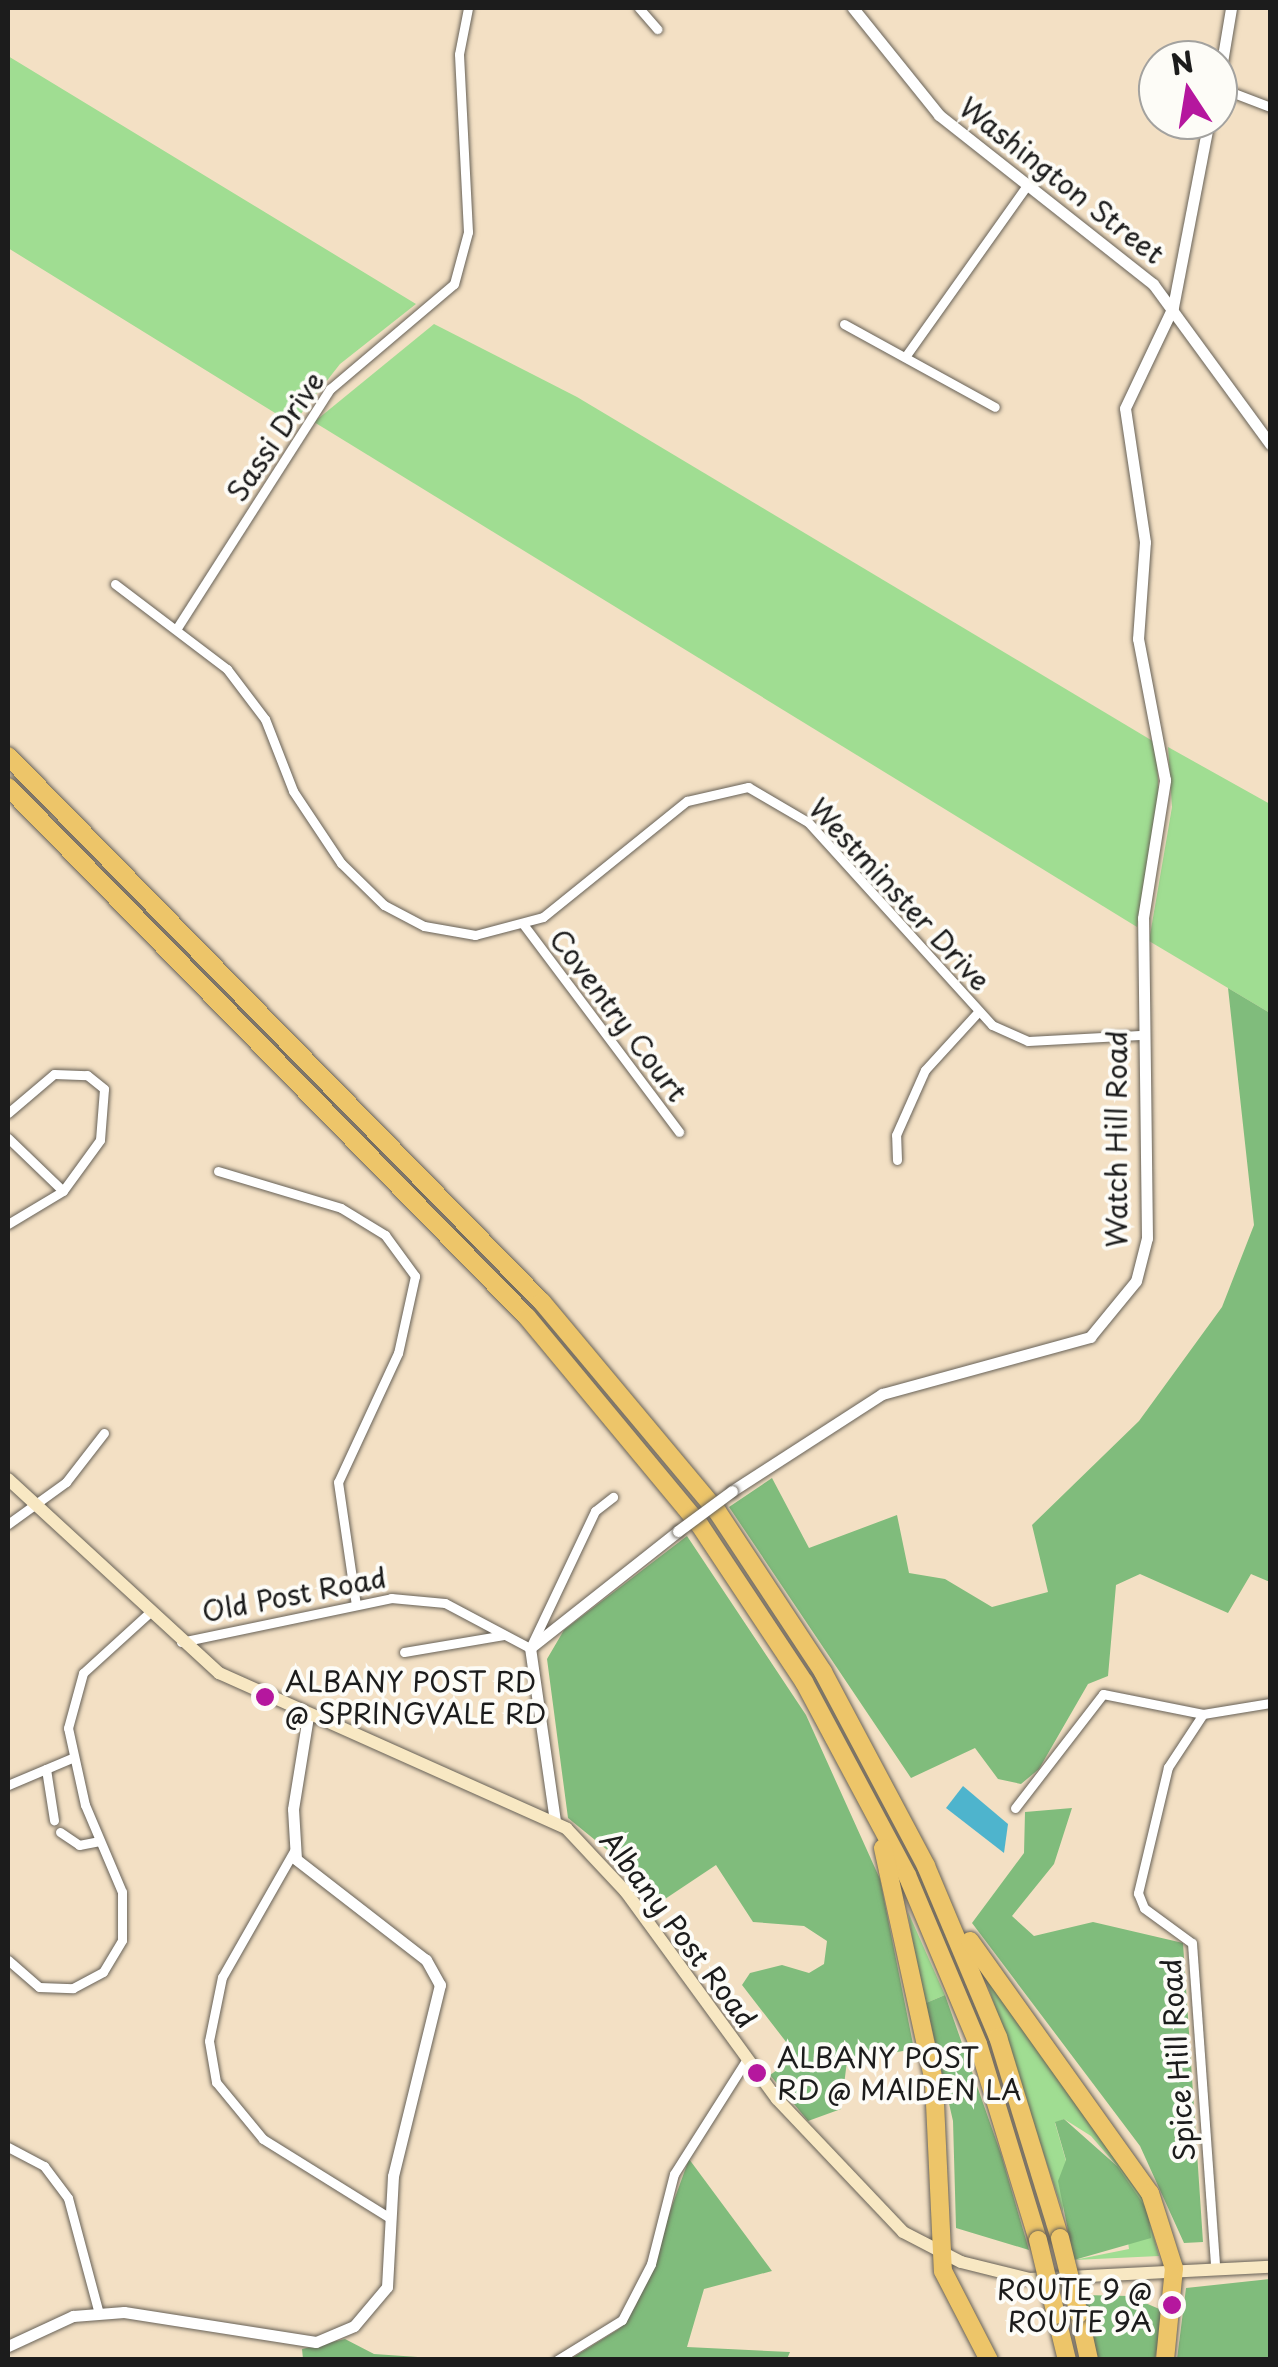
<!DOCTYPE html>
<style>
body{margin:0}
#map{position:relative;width:1278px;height:2367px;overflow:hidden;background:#f3e0c4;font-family:"Playpen Sans",sans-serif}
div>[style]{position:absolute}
.green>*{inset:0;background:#a0dd92}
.forest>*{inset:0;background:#80bc7c}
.water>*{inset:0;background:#4eb4cd}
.roads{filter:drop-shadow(0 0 2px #676157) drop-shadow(0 0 2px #676157)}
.minor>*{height:9px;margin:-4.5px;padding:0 4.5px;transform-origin:4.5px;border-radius:4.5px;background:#fff}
.tertiary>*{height:11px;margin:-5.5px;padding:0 5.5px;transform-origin:5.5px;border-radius:5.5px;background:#fff}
.secondary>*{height:12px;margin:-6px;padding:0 6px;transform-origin:6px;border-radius:6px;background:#f8e8c3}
.motorway>*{height:18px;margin:-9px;padding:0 9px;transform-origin:9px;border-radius:9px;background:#edc569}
.bridges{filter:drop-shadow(0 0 2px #676157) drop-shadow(0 0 2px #676157)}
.tertiary-bridge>*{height:11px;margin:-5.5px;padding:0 5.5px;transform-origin:5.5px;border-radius:5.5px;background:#fff}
.motorway-bridge>*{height:18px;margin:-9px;padding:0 9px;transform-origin:9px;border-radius:9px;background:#edc569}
.dots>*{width:28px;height:28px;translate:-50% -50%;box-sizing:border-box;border:5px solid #fdfcf7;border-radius:50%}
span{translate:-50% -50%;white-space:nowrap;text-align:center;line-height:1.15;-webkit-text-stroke:8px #fdfcf7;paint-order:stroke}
.street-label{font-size:28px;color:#1c1c1c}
.poi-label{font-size:28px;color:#1c1c1c}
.left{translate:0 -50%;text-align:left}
.right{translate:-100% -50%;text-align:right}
.frame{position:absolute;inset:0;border:10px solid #1c1c1c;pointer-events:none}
.north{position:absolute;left:1138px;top:40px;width:100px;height:100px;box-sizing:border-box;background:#fdfcf7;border:2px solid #a3a29f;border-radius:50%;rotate:348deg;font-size:28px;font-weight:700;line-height:40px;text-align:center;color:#1c1c1c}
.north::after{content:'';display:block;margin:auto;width:35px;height:45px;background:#b5179e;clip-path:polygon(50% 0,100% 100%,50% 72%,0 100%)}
</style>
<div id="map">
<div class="green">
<i style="clip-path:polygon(8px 56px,416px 304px,340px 364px,293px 424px,8px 248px)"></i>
<i style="clip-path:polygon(434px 324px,577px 397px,1156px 743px,1159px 799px,1137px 927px,314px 422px)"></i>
<i style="clip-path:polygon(1168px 747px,1270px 804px,1270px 1013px,1149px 941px,1172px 807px)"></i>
<i style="clip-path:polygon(908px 1912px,945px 1995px,926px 2003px,913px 1943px)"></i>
<i style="clip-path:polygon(985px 1977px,1138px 2179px,1159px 2256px,1074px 2260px,1129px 2249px,1117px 2166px,1091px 2136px,1064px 2119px,1055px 2123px,1066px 2161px,1063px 2212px)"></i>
</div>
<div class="forest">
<i style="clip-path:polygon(1228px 988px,1270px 1013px,1270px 1582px,1251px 1574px,1228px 1613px,1140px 1574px,1116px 1585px,1108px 1676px,1088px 1684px,1039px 1769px,1021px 1784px,998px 1779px,975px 1748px,911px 1778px,729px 1507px,772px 1478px,809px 1548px,897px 1515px,909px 1573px,945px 1579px,992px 1607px,1048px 1592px,1032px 1525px,1139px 1421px,1222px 1307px,1254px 1225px)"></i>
<i style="clip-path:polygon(687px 1536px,806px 1715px,880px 1879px,914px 2049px,847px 2061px,841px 2109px,808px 2121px,770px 2075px,797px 2056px,742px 1985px,750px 1973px,782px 1965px,809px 1973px,824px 1964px,827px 1941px,804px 1926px,753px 1922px,716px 1865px,653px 1907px,611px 1853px,568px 1818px,547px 1659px,564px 1630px)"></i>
<i style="clip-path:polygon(1072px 1808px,1054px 1864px,1012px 1916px,1034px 1936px,1093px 1922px,1183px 1943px,1203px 2242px,1184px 2243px,1140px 2146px,972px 1923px,1024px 1853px,1025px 1812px)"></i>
<i style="clip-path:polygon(945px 1995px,1001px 2154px,1029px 2250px,956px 2228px,953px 2121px,926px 2003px)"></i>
<i style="clip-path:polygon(1064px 2119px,1117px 2166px,1148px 2211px,1151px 2238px,1074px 2260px,1058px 2181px,1066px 2160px,1055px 2122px)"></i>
<i style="clip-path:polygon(689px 2159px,772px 2271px,704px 2289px,687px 2347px,790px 2352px,787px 2359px,569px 2360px,619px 2329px,636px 2305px)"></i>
<i style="clip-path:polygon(1270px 2279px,1270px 2359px,1177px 2359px,1186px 2288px)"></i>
<i style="clip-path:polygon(1083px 2295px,1129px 2296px,1164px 2311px,1155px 2359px,1098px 2359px)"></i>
<i style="clip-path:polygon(345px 2339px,374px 2354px,447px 2359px,303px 2359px,302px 2349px)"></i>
</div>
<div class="water">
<i style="clip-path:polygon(963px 1786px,1008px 1824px,1004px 1853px,946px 1808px)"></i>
</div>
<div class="roads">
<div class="minor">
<i style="left:639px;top:8px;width:28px;rotate:49deg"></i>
<i style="left:1218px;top:87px;width:56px;rotate:21deg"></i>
<i style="left:844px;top:324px;width:172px;rotate:28.8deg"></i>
<i style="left:905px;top:357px;width:209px;rotate:-54.6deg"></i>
<i style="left:115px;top:584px;width:141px;rotate:37.2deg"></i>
<i style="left:227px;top:669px;width:63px;rotate:52.8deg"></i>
<i style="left:265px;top:719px;width:77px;rotate:68.7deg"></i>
<i style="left:293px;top:791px;width:87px;rotate:56.3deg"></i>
<i style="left:341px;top:863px;width:60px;rotate:44.3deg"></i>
<i style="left:384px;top:905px;width:45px;rotate:27.7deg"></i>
<i style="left:424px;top:926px;width:52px;rotate:10deg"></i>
<i style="left:475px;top:935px;width:70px;rotate:-14.8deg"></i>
<i style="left:543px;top:917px;width:185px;rotate:-38.9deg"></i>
<i style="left:687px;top:801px;width:63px;rotate:-12.9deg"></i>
<i style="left:748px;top:787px;width:69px;rotate:30.3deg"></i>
<i style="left:808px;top:822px;width:274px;rotate:47.8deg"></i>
<i style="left:992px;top:1025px;width:39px;rotate:24deg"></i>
<i style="left:1028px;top:1041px;width:112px;rotate:-3.1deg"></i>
<i style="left:177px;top:628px;width:284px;rotate:-57.4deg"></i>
<i style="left:330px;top:389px;width:162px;rotate:-40.3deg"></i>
<i style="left:454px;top:284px;width:54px;rotate:-74.9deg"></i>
<i style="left:468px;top:232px;width:178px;rotate:-92.9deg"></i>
<i style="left:459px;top:54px;width:47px;rotate:-78.9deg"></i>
<i style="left:523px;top:924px;width:260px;rotate:53.1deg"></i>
<i style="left:8px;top:1113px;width:60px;rotate:-40.3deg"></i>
<i style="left:54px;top:1074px;width:33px;rotate:2deg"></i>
<i style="left:87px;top:1075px;width:22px;rotate:39deg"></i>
<i style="left:104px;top:1089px;width:51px;rotate:94.5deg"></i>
<i style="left:100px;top:1140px;width:63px;rotate:126deg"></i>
<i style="left:63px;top:1191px;width:64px;rotate:149deg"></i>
<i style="left:8px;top:1138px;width:76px;rotate:43.9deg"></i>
<i style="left:897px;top:1160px;width:25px;rotate:-92deg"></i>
<i style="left:896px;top:1135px;width:71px;rotate:-66deg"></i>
<i style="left:925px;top:1070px;width:79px;rotate:-47.6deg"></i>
<i style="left:218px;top:1171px;width:128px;rotate:16.7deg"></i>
<i style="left:341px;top:1208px;width:52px;rotate:31.5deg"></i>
<i style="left:385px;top:1235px;width:51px;rotate:53.8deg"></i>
<i style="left:415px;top:1276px;width:79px;rotate:102.4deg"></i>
<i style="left:398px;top:1353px;width:142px;rotate:114.9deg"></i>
<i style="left:338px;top:1482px;width:124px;rotate:81.7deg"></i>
<i style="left:8px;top:1524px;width:72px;rotate:-35.9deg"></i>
<i style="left:66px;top:1482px;width:62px;rotate:-52.2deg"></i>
<i style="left:181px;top:1642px;width:215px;rotate:-11.8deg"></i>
<i style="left:391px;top:1598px;width:54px;rotate:5.3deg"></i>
<i style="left:445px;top:1603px;width:96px;rotate:27.9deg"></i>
<i style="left:530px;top:1648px;width:152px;rotate:-64.6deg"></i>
<i style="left:595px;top:1511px;width:23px;rotate:-38deg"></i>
<i style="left:404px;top:1652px;width:101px;rotate:-9.6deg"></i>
<i style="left:1203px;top:1714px;width:64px;rotate:123.4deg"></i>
<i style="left:1168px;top:1767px;width:130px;rotate:103.4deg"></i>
<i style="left:1138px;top:1893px;width:16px;rotate:68deg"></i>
<i style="left:1144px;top:1908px;width:59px;rotate:36.1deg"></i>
<i style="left:1192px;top:1943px;width:324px;rotate:85.9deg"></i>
<i style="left:46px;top:1769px;width:52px;rotate:81.1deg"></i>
<i style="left:8px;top:1785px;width:69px;rotate:-22.9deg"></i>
<i style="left:1015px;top:1808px;width:144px;rotate:-52.3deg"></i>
<i style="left:1103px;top:1694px;width:102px;rotate:11.3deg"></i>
<i style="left:1203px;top:1714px;width:68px;rotate:-9.3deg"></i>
<i style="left:60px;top:1832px;width:23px;rotate:34deg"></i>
<i style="left:79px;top:1845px;width:21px;rotate:-11deg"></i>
<i style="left:294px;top:1851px;width:145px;rotate:119.7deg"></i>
<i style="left:222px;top:1977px;width:65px;rotate:101.5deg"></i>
<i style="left:209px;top:2041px;width:42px;rotate:80.3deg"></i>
<i style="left:216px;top:2082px;width:74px;rotate:50.5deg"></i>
<i style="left:263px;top:2139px;width:150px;rotate:31.9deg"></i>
<i style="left:8px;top:1960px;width:41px;rotate:41.1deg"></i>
<i style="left:39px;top:1987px;width:34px;rotate:2deg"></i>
<i style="left:73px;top:1988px;width:34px;rotate:-28deg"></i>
<i style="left:103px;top:1972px;width:37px;rotate:-59deg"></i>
<i style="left:122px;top:1940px;width:48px;rotate:-90deg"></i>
<i style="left:122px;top:1892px;width:95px;rotate:-113deg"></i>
<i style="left:85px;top:1805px;width:79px;rotate:-102.4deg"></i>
<i style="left:68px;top:1728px;width:57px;rotate:-74.7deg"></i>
<i style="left:83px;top:1673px;width:89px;rotate:-42.3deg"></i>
<i style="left:8px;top:2147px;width:41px;rotate:27.8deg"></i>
<i style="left:44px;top:2166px;width:40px;rotate:53deg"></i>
<i style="left:68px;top:2198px;width:120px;rotate:75deg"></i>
<i style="left:557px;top:2360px;width:76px;rotate:-31.6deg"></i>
<i style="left:622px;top:2320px;width:63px;rotate:-62.6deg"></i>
<i style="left:651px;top:2264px;width:93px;rotate:-75.7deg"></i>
<i style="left:674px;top:2174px;width:136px;rotate:-57.6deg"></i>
</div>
<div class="tertiary">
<i style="left:853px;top:8px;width:137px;rotate:51.2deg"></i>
<i style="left:939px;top:115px;width:273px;rotate:38.3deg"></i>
<i style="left:1153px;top:284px;width:198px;rotate:53.8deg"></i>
<i style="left:1218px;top:86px;width:79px;rotate:-80.5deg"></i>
<i style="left:732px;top:1491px;width:179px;rotate:-32.9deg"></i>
<i style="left:882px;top:1394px;width:216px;rotate:-15.3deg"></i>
<i style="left:1090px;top:1337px;width:72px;rotate:-50.6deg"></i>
<i style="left:1136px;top:1281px;width:44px;rotate:-75.7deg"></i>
<i style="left:1147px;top:1238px;width:320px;rotate:-90.7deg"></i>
<i style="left:1143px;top:918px;width:140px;rotate:-80.9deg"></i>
<i style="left:1165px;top:780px;width:144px;rotate:-100.8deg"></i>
<i style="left:1138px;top:639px;width:97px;rotate:-85.9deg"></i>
<i style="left:1145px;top:542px;width:135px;rotate:-98.5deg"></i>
<i style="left:1125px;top:408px;width:112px;rotate:-64.6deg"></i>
<i style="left:1173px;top:307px;width:190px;rotate:-79.1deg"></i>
<i style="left:555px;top:1821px;width:175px;rotate:-98.2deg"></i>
<i style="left:530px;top:1648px;width:189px;rotate:-38.3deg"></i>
<i style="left:8px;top:2346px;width:72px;rotate:-24.8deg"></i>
<i style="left:73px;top:2316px;width:51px;rotate:-4.5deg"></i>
<i style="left:124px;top:2312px;width:194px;rotate:8.9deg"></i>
<i style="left:316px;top:2342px;width:41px;rotate:-22.8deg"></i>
<i style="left:354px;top:2326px;width:51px;rotate:-49.8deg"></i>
<i style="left:387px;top:2287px;width:111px;rotate:-86.9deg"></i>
<i style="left:393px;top:2176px;width:197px;rotate:-76.2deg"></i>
<i style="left:440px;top:1985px;width:29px;rotate:-119deg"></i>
<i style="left:426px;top:1960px;width:165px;rotate:-142.2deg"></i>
<i style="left:296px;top:1859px;width:50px;rotate:-93.4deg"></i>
<i style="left:293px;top:1809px;width:94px;rotate:-80.8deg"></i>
</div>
<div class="secondary">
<i style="left:8px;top:1479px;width:287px;rotate:42.6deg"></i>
<i style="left:219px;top:1673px;width:381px;rotate:24.1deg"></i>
<i style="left:567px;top:1829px;width:86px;rotate:46.9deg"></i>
<i style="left:626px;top:1892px;width:256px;rotate:53.9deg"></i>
<i style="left:777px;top:2099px;width:183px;rotate:46.5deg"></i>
<i style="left:903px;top:2232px;width:65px;rotate:27.3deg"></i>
<i style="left:961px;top:2262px;width:70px;rotate:14deg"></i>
<i style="left:1029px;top:2279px;width:241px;rotate:-2.9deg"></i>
</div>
<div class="motorway">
<i style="left:8px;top:756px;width:764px;rotate:45.64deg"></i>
<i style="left:542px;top:1302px;width:273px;rotate:50.1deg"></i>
<i style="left:717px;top:1511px;width:193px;rotate:56.6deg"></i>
<i style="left:823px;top:1672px;width:220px;rotate:62deg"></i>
<i style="left:926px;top:1866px;width:186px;rotate:67.2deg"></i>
<i style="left:998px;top:2037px;width:210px;rotate:72.9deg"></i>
<i style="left:8px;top:787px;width:742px;rotate:45.6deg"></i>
<i style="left:527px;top:1317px;width:269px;rotate:50.3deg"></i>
<i style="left:699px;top:1524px;width:190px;rotate:56.4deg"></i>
<i style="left:804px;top:1682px;width:219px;rotate:61.9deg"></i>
<i style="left:907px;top:1875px;width:183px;rotate:67.2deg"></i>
<i style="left:978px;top:2044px;width:205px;rotate:73deg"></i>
<i style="left:883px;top:1848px;width:239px;rotate:77.7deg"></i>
<i style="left:934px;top:2082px;width:189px;rotate:87.3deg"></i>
<i style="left:943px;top:2271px;width:100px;rotate:62.7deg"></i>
<i style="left:970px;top:1941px;width:310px;rotate:54.5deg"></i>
<i style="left:1150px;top:2193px;width:79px;rotate:72.3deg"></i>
<i style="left:1174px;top:2268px;width:92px;rotate:95.6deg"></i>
<i style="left:1079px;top:2314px;width:47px;rotate:77.7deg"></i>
<i style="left:1056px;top:2315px;width:46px;rotate:76.3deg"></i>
</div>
</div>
<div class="bridges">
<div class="tertiary-bridge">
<i style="left:678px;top:1531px;width:67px;rotate:-36.5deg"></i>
</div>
<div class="motorway-bridge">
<i style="left:1060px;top:2238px;width:78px;rotate:76deg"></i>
<i style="left:1038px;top:2240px;width:77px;rotate:76.5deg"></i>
</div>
</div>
<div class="dots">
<i style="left:265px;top:1697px;background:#b5179e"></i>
<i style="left:757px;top:2073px;background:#b5179e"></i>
<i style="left:1172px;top:2305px;background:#b5179e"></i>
</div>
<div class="street-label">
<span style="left:1062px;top:180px;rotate:38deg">Washington Street</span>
<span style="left:275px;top:436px;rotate:-56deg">Sassi Drive</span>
<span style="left:900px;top:894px;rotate:47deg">Westminster Drive</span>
<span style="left:619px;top:1015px;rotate:53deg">Coventry Court</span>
<span style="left:1116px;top:1139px;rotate:-90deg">Watch Hill Road</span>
<span style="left:294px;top:1594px;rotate:-11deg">Old Post Road</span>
<span style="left:679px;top:1929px;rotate:53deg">Albany Post Road</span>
<span style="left:1177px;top:2060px;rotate:-94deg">Spice Hill Road</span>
</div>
<div class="poi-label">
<span class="left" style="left:285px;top:1697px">ALBANY POST RD<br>@ SPRINGVALE RD</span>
<span class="left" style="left:777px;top:2073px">ALBANY POST<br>RD @ MAIDEN LA</span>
<span class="right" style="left:1152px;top:2305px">ROUTE 9 @<br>ROUTE 9A</span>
</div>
<div class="frame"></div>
<div class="north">N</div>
</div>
